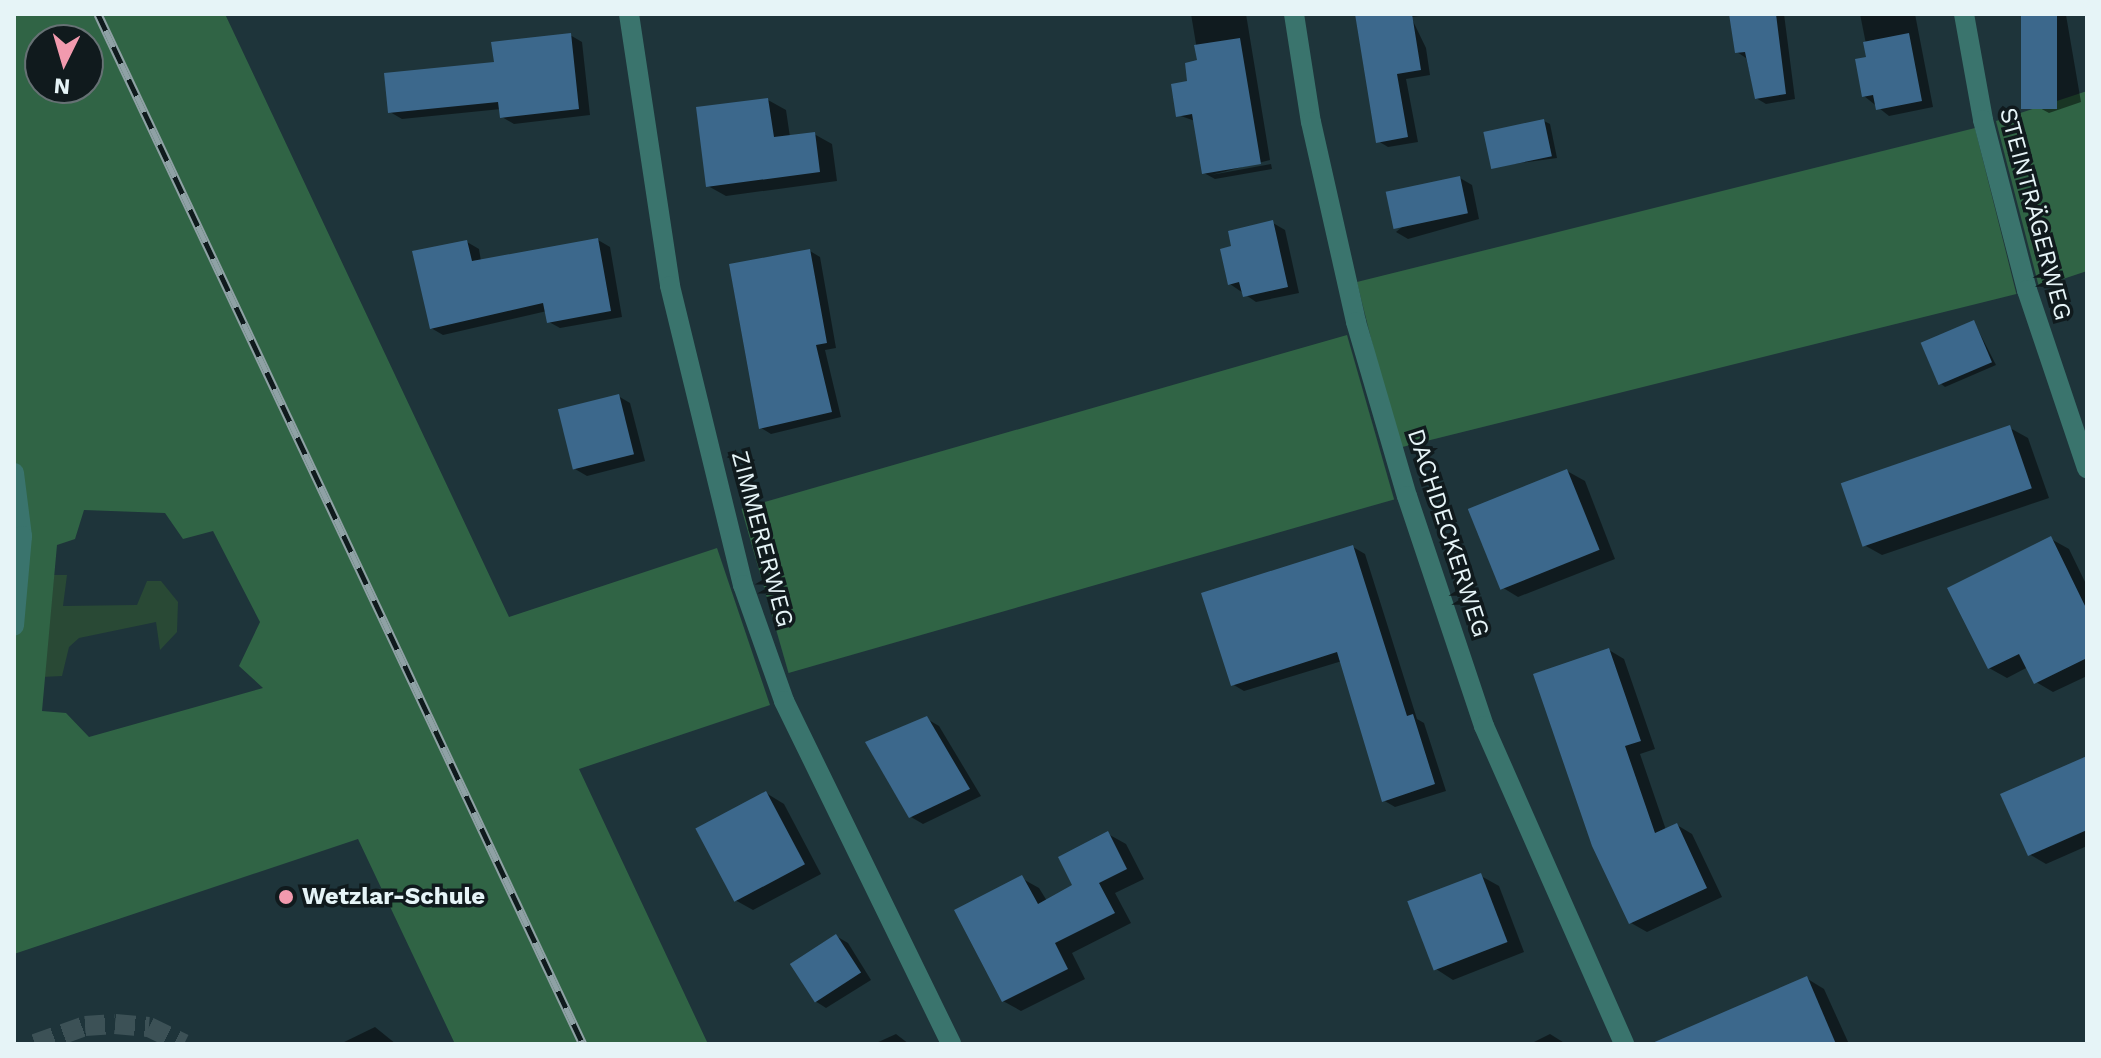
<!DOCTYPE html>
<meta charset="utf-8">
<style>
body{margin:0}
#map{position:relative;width:2101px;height:1058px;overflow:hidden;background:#1e343a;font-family:"Work Sans",sans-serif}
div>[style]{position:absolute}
.green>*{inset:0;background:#294935}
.forest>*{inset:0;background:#306445;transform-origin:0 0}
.shadow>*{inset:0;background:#0007}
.building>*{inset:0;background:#3c688c;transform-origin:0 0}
.minor-tunnel>*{height:20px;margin-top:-10px;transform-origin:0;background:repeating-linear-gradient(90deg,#3c5156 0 20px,transparent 0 30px)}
.minor>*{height:20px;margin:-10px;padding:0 10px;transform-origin:10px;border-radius:10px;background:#3a746d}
.rail>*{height:9px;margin-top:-4.5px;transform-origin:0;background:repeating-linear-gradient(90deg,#101a1d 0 18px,#8fa1a5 0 36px);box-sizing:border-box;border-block:2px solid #8fa1a5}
.dots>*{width:22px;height:22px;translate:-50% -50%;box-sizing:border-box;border:4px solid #101a1d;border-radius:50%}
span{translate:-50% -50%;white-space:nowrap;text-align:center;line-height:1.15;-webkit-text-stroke:7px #101a1d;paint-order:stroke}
.street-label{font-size:24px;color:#e6f4f7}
.poi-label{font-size:24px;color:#e6f4f7;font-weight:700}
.left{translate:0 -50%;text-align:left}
.frame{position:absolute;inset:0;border:16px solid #e6f4f7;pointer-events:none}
.north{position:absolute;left:24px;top:24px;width:80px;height:80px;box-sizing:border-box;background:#101a1d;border:2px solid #667174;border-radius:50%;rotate:185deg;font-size:22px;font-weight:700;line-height:32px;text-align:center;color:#e6f4f7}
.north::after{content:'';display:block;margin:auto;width:28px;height:36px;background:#f29aae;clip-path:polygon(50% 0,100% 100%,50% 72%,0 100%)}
</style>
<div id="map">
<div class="green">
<i style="clip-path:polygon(51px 575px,67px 575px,63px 606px,137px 605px,147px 581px,161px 581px,178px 602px,177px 632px,160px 650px,156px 622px,79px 638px,69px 647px,62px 676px,42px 677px)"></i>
</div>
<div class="forest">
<i style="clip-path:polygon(evenodd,14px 14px,225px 14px,509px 617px,717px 548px,770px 705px,579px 769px,708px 1044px,455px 1044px,358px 839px,14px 954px,14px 14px,40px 40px,88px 40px,88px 88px,40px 88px,40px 40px,14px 14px,84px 510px,165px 513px,183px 539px,213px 531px,260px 622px,239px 666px,263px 688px,89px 737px,66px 713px,42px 711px,57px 545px,75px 539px,84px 510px)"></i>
<i style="clip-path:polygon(2087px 91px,2087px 271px,2039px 287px,1996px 121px)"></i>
<i style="left:1975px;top:128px;width:171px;height:637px;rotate:76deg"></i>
<i style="left:1347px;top:335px;width:171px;height:630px;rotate:74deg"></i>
</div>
<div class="shadow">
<i style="clip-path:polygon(1191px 14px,1246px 14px,1270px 160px,1211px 175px,1271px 164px,1272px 169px,1215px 179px,1204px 173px,1195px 121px,1178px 115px,1199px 62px)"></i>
<i style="clip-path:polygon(1358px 14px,1435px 14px,1411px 17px,1426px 48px,1430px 75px,1406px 79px,1418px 142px,1388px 147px,1378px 141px)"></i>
<i style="clip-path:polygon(1731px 14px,1784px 14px,1795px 99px,1766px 104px,1756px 98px,1746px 58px,1737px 52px)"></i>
<i style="clip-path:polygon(1860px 14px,1915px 14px,1933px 107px,1889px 116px,1864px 96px,1869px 59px)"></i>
<i style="clip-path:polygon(2024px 14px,2070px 14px,2066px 15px,2081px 102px,2049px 113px,2038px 107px)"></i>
<i style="clip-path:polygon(570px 35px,582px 42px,590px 115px,514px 124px,502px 117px,501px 109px,402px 119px,390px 112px)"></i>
<i style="clip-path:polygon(768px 100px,786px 110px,790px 137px,814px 134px,832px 144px,837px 181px,726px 196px,708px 186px)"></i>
<i style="clip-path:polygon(1544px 121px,1550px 124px,1557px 158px,1492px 167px)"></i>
<i style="clip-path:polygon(1460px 178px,1472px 185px,1479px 219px,1408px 239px,1396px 232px)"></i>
<i style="clip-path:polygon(1273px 223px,1285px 230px,1299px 293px,1256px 302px,1230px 284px,1234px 248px)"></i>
<i style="clip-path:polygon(598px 240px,610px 247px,622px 317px,560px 328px,549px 322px,547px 311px,443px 335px,431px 328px,467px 242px,479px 249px,481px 261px)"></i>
<i style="clip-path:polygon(810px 251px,820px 257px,836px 348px,825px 350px,841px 417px,771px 434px,761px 428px)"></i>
<i style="clip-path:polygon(1974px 322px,1996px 365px,1945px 387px,1940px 383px)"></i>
<i style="clip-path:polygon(618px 396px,630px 403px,645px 461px,587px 476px,575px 469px)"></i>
<i style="clip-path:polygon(2010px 428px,2028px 438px,2049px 498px,1882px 555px,1864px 545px)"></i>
<i style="clip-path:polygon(1567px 471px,1585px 481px,1615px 559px,1518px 597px,1500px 586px)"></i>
<i style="clip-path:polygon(2051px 539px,2069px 549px,2087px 586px,2087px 676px,2053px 692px,2036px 682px,2028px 667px,2007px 678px,1989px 668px)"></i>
<i style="clip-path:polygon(1353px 547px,1365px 554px,1417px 719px,1424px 723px,1446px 791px,1395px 807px,1383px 800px,1342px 661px,1244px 691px,1232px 684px)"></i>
<i style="clip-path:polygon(1609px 650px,1624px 659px,1655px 749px,1640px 754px,1666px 830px,1677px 825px,1692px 834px,1722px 897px,1647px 932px,1631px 923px)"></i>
<i style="clip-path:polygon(927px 719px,939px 726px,981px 796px,923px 824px,911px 817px)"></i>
<i style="clip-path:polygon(2087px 758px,2087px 846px,2046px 864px,2029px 854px)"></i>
<i style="clip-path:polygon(766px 793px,784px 804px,821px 874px,753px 910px,735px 900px)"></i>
<i style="clip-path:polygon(1108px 834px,1126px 844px,1144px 879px,1115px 893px,1131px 923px,1072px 953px,1085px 979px,1021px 1011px,1003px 1001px,1021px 878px,1039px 888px,1047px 901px,1075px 886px)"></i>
<i style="clip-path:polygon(1481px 876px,1499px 886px,1524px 952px,1453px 980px,1436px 969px)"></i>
<i style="clip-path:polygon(836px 936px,848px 943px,871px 980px,826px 1008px,815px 1001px)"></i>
<i style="clip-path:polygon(1806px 978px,1824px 989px,1849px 1044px,1701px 1044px)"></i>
<i style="clip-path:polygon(375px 1027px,396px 1044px,340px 1044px)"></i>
<i style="clip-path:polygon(896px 1034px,909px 1044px,874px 1044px)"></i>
<i style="clip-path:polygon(1550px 1034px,1566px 1044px,1530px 1044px)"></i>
</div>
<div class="building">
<i style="clip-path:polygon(1355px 14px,1412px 14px,1421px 70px,1397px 74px,1408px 137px,1376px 143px)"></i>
<i style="clip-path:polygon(1729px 14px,1776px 14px,1786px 94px,1755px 99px,1745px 52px,1735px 53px)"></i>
<i style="left:2021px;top:14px;width:36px;height:95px"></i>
<i style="clip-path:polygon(571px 33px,579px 109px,500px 118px,498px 102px,388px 113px,384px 73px,494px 62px,491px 42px)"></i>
<i style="clip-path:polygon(1909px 33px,1922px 101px,1876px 110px,1873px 95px,1862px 97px,1855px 59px,1866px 57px,1863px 42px)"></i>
<i style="clip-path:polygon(1240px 38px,1261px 164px,1202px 174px,1192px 114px,1176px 117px,1171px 84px,1187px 81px,1185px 63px,1197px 60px,1194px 45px)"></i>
<i style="clip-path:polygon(768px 98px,774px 137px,815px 132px,820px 172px,706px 187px,696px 107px)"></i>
<i style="left:1544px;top:119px;width:38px;height:62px;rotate:78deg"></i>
<i style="left:1460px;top:176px;width:38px;height:76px;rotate:78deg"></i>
<i style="clip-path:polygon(1273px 220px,1288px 287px,1243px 297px,1239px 282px,1228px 285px,1220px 249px,1231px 246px,1228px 231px)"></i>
<i style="clip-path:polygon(598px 238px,611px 311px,547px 323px,543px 303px,430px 329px,412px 251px,467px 240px,472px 261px)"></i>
<i style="clip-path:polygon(810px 249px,827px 343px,816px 345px,832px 412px,759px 429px,729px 264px)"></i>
<i style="left:1974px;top:320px;width:46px;height:58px;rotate:67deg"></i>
<i style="left:619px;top:394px;width:62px;height:63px;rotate:76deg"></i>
<i style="left:2010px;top:425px;width:67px;height:179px;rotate:71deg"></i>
<i style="left:1567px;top:469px;width:87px;height:107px;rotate:68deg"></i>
<i style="clip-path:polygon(2051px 536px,2087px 610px,2087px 658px,2034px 684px,2019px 654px,1988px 669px,1947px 588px)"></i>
<i style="clip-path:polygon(1353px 545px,1407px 716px,1413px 714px,1435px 784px,1382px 802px,1337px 652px,1231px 686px,1201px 593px)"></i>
<i style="clip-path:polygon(1609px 648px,1641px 741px,1625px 746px,1655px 833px,1677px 823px,1707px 888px,1629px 924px,1592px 846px,1533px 674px)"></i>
<i style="clip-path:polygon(927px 716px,970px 789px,909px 818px,865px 742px)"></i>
<i style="clip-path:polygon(2087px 756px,2087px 830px,2028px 856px,2000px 794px)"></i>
<i style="left:766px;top:791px;width:83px;height:80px;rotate:62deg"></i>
<i style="clip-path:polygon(1108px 831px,1127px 869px,1099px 883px,1115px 913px,1055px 943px,1068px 969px,1002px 1002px,954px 910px,1022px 875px,1038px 904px,1072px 885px,1058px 857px)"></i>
<i style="left:1481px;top:873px;width:74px;height:79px;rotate:69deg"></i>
<i style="left:836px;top:934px;width:46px;height:55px;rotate:57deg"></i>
<i style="clip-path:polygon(1807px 976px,1836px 1044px,1650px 1044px)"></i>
</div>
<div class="minor-tunnel">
<i style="left:35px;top:1044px;width:53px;rotate:-19.8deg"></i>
<i style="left:85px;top:1026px;width:30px;rotate:-4deg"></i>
<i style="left:115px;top:1024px;width:34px;rotate:5deg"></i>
<i style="left:149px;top:1027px;width:39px;rotate:26deg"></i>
</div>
<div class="minor">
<i style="left:629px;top:14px;width:275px;rotate:81.4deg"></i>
<i style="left:670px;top:286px;width:308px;rotate:76.3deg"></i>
<i style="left:743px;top:585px;width:123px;rotate:70.5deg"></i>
<i style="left:784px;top:701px;width:381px;rotate:64deg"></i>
<i style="left:1294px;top:14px;width:109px;rotate:81.1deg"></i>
<i style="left:1311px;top:122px;width:205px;rotate:77.3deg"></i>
<i style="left:1356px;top:322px;width:181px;rotate:73.7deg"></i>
<i style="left:1407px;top:496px;width:243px;rotate:71.5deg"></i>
<i style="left:1484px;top:726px;width:347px;rotate:66.2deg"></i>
<i style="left:1964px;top:14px;width:108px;rotate:79.8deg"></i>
<i style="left:1983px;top:120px;width:176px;rotate:75.5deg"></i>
<i style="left:2027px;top:290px;width:188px;rotate:71.4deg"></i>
<i style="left:14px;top:473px;width:64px;rotate:82.8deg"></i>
<i style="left:22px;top:536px;width:90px;rotate:95.1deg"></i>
</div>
<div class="rail">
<i style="left:98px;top:14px;width:1138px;rotate:64.79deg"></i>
</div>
<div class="dots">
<i style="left:286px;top:897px;background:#f29aae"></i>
</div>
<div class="street-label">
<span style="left:2035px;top:214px;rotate:75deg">STEINTRÄGERWEG</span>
<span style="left:1448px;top:533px;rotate:72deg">DACHDECKERWEG</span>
<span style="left:762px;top:539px;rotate:75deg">ZIMMERERWEG</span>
</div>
<div class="poi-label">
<span class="left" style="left:302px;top:897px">Wetzlar-Schule</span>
</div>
<div class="frame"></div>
<div class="north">N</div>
</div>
